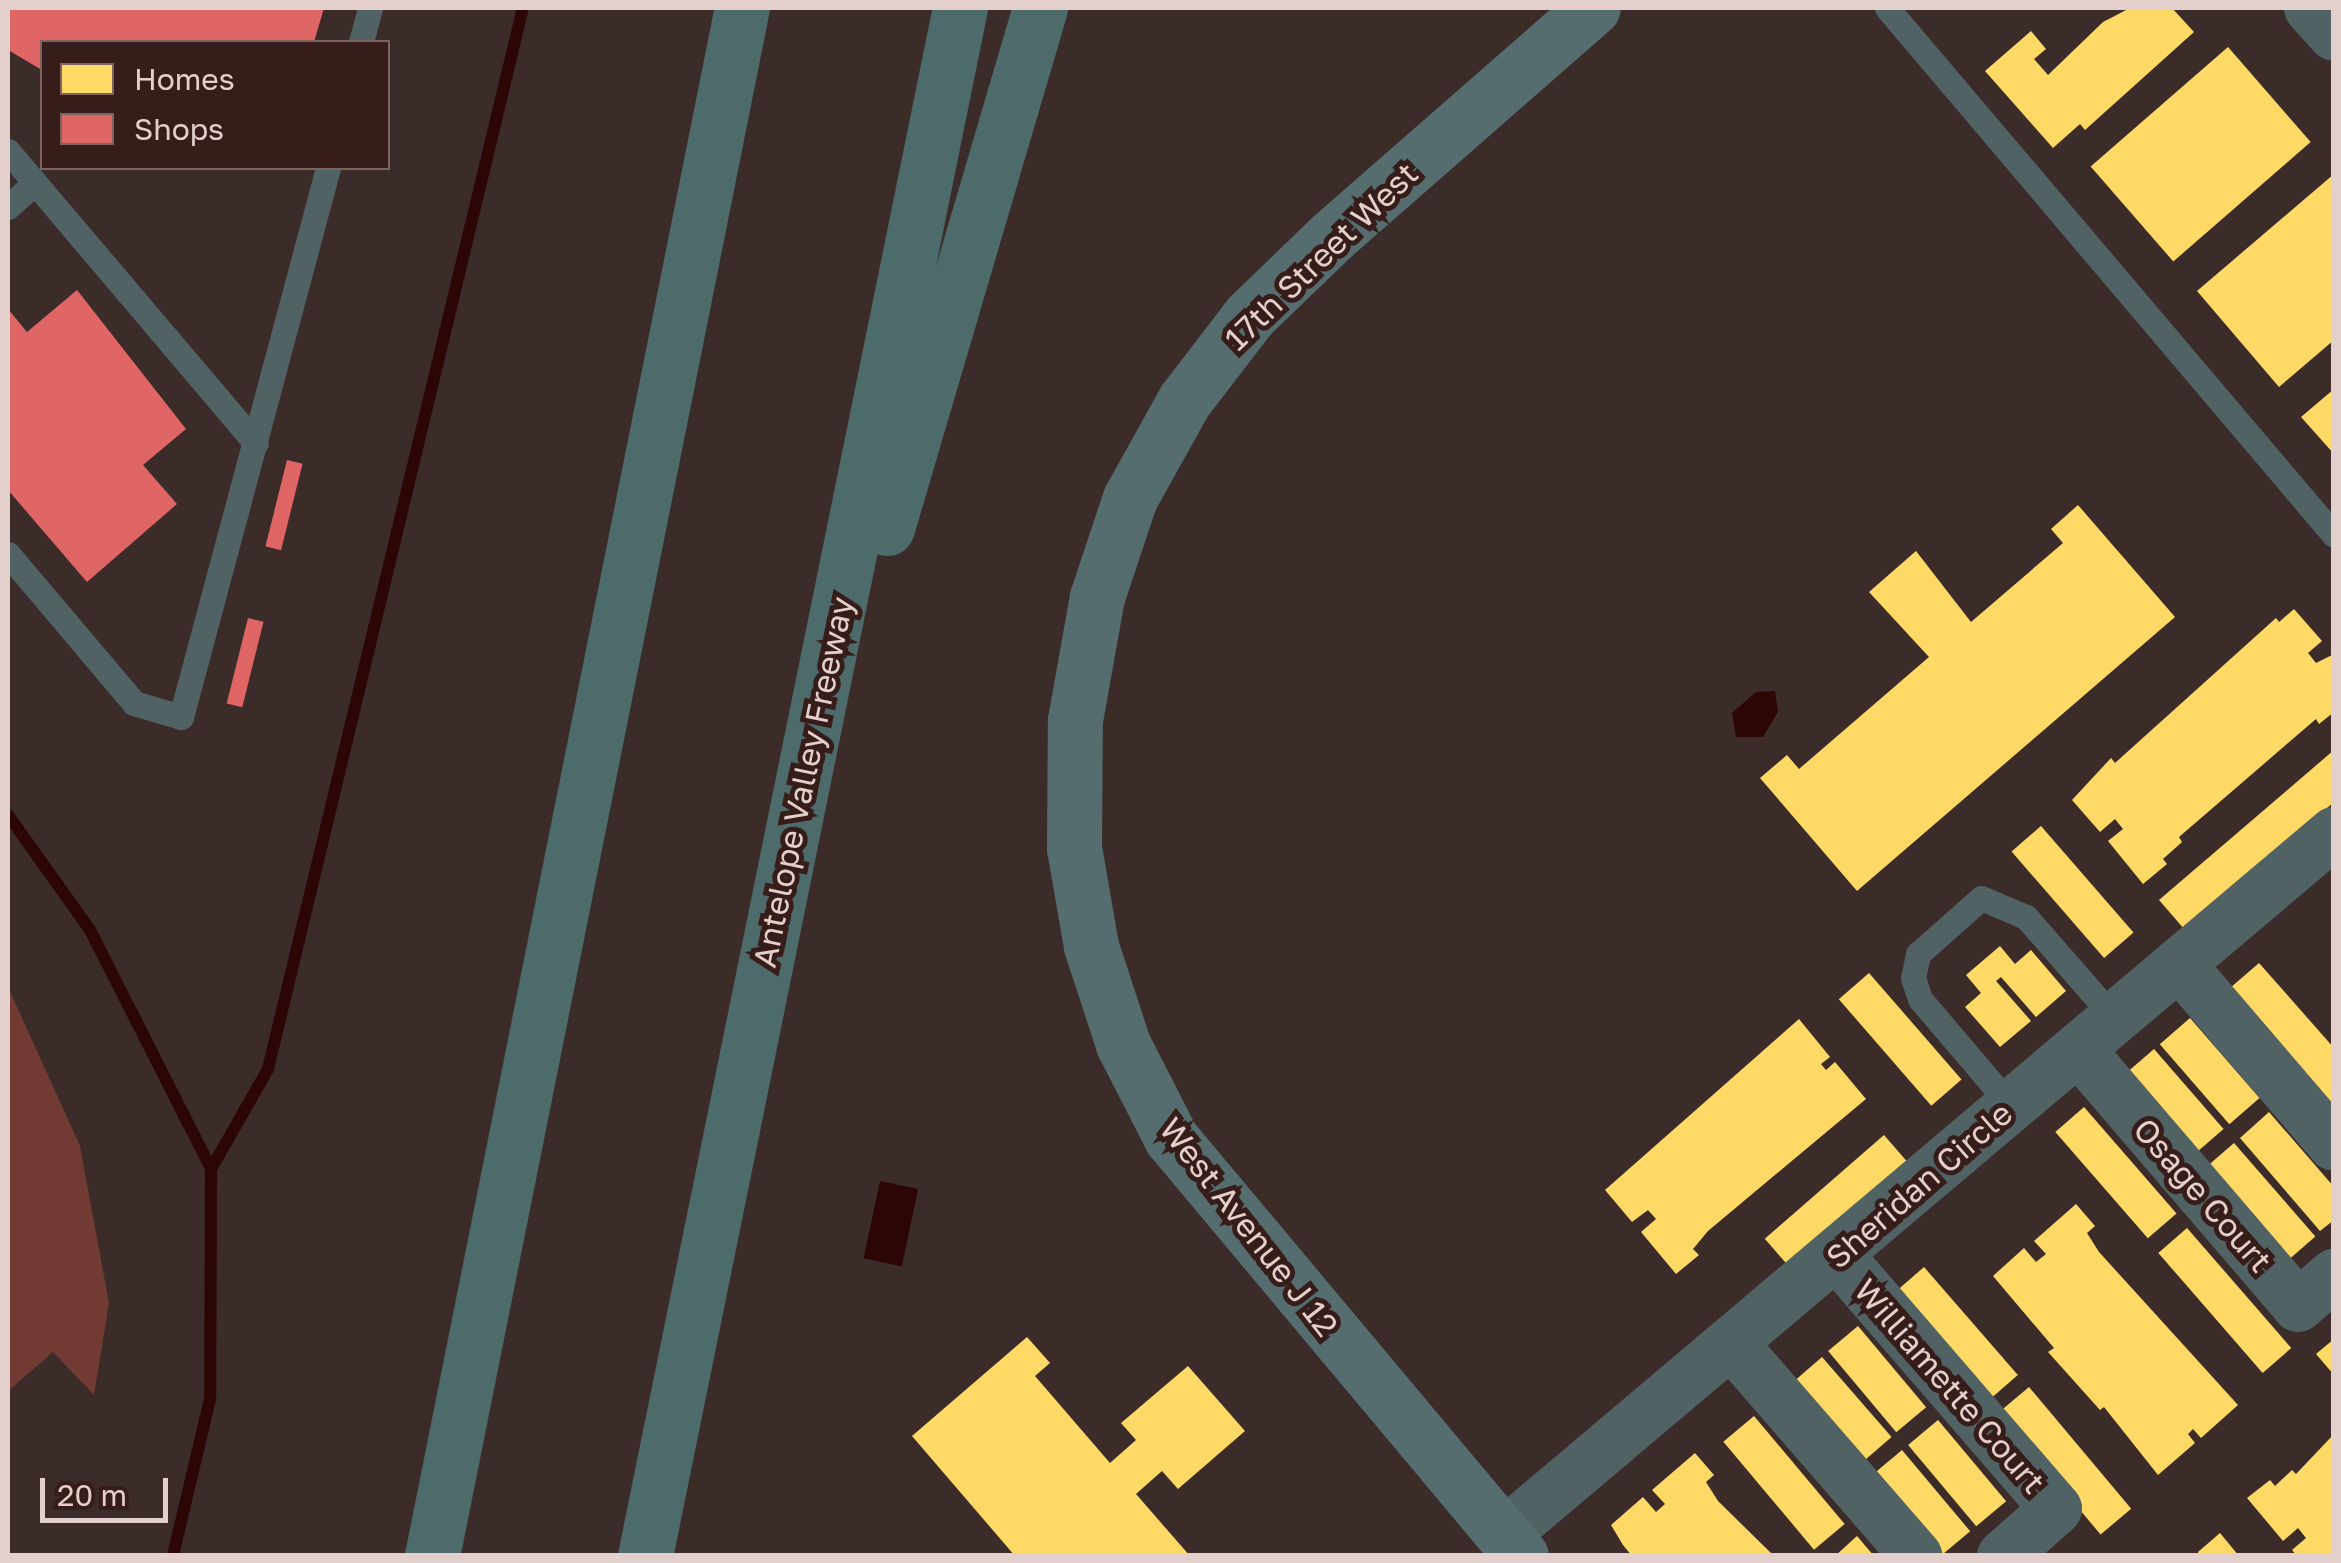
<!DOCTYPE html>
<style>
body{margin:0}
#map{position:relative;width:2341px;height:1563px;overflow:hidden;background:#3b2c29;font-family:"Golos Text",sans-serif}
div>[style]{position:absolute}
.green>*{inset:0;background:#713b33}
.water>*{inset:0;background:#2c0605;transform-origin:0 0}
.homes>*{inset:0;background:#ffd966;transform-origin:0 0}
.shops>*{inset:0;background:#e06666;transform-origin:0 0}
.stream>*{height:12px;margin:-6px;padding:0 6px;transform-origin:6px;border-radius:6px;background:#2c0605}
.lane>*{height:25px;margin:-12.5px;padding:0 12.5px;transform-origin:12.5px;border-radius:12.5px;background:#516264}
.street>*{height:52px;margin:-26px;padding:0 26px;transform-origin:26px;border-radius:26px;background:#516264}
.secondary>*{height:55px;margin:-27.5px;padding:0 27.5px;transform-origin:27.5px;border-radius:27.5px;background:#556d6e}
.highway>*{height:55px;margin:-27.5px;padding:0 27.5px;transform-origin:27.5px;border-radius:27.5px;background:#4e6b6b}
span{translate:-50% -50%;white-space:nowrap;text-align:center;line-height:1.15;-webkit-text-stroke:10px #371d19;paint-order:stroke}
.street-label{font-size:32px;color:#e3d0cd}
.frame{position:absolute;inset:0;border:10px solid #e3d0cd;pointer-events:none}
.legend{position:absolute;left:40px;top:40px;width:350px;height:130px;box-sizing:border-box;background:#371d19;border:2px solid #7c6561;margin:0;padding:12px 18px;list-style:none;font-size:30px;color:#e3d0cd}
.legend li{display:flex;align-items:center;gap:20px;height:50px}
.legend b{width:50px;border:2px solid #7c6561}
.scale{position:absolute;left:40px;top:1478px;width:128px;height:45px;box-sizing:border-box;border:5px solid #e3d0cd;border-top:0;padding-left:12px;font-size:30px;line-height:35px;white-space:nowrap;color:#e3d0cd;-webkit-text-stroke:8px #371d19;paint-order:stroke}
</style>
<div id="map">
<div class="green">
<i style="clip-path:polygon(8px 987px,80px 1146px,109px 1303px,94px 1395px,53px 1352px,8px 1391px)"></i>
</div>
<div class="water">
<i style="clip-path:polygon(1775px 691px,1778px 712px,1763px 737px,1736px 737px,1732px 713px,1756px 692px)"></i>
<i style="left:880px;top:1181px;width:39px;height:79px;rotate:12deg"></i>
</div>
<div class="homes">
<i style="clip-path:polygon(2130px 8px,2172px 8px,2194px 32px,2085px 130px,2080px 124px,2053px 148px,1985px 71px,2031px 31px,2046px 49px,2034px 59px,2048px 75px,2103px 22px)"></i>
<i style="left:2228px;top:47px;width:126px;height:182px;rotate:49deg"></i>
<i style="clip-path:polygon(2334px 174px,2334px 340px,2279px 387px,2197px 291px)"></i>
<i style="clip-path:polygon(2334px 389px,2334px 454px,2301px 417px)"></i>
<i style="clip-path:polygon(2078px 505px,2175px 617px,1857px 891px,1760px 778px,1787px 755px,1799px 769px,1929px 657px,1869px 592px,1916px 551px,1971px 622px,2063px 543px,2051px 529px)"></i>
<i style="clip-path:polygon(2294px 609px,2322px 641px,2308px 653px,2316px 663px,2334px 654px,2334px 712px,2319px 724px,2316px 719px,2179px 837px,2182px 842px,2163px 859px,2167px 864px,2143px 884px,2108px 841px,2123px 829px,2115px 819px,2100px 832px,2072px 800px,2111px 758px,2115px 763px,2276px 618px,2279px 622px)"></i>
<i style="clip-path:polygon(2334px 750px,2334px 802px,2185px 930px,2159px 900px)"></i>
<i style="left:2041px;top:826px;width:141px;height:39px;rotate:49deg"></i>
<i style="clip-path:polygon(2000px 946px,2015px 964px,2031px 950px,2066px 991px,2036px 1017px,2001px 977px,1996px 981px,2031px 1021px,2000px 1047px,1965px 1007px,1981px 993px,1966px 975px)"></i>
<i style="clip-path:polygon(2259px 963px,2334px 1048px,2334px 1108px,2230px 988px)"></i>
<i style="left:1869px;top:973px;width:141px;height:40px;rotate:49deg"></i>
<i style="left:2190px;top:1018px;width:106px;height:40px;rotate:49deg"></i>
<i style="clip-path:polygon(1799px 1019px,1830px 1057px,1821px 1064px,1826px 1070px,1835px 1062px,1866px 1099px,1708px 1231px,1693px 1249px,1699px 1255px,1676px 1274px,1641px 1232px,1656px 1219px,1648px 1210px,1632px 1222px,1605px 1190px)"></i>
<i style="left:2154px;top:1049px;width:106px;height:39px;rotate:49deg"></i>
<i style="left:2084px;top:1107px;width:141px;height:38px;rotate:49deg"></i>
<i style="clip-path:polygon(2269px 1112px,2334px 1187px,2334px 1220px,2320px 1231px,2240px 1138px)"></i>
<i style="left:1884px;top:1135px;width:41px;height:158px;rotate:49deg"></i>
<i style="left:2234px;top:1143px;width:124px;height:39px;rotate:49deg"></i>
<i style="clip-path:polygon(2076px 1204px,2095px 1226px,2087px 1233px,2099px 1252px,2238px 1405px,2201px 1438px,2193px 1429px,2188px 1434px,2195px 1443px,2158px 1475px,2104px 1407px,2100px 1410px,2048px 1352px,2054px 1348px,1993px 1276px,2024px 1248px,2036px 1262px,2046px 1254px,2034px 1241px)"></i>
<i style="left:2187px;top:1228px;width:159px;height:38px;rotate:49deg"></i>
<i style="left:1924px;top:1267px;width:143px;height:40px;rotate:49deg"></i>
<i style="left:1858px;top:1326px;width:106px;height:39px;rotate:50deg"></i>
<i style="clip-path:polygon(1027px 1337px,1050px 1363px,1035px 1376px,1110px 1463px,1136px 1440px,1121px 1423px,1188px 1366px,1245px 1431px,1178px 1489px,1162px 1471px,1136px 1494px,1190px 1556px,1015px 1556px,912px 1436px)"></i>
<i style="clip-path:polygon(2334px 1339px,2334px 1375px,2316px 1354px)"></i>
<i style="left:1822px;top:1357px;width:106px;height:39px;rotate:49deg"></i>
<i style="left:2029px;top:1387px;width:159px;height:40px;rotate:50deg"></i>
<i style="left:1754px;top:1416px;width:141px;height:40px;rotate:50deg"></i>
<i style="left:1938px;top:1420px;width:106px;height:39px;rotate:50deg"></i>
<i style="clip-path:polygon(2334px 1434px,2334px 1556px,2297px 1556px,2292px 1550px,2306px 1538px,2298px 1528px,2283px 1541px,2247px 1498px,2270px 1480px,2275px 1486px,2292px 1470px,2296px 1474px)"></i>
<i style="left:1902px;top:1450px;width:106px;height:40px;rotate:50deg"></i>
<i style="clip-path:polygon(1695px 1453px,1714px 1475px,1706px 1482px,1718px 1501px,1774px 1556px,1632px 1556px,1623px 1545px,1611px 1525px,1643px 1497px,1656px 1512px,1665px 1504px,1652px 1490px)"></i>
<i style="clip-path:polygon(2220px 1533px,2239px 1556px,2200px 1556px,2198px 1552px)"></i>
<i style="clip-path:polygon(1857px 1536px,1874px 1556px,1835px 1556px)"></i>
</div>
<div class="shops">
<i style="clip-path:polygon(8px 8px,324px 8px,314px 42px,42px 42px,42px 70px,8px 50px)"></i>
<i style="clip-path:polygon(77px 290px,186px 429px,143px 465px,177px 504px,87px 582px,8px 490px,8px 309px,27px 332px)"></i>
<i style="left:287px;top:460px;width:16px;height:89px;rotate:14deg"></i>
<i style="left:248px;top:618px;width:16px;height:88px;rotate:14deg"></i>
</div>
<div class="stream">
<i style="left:8px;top:815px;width:141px;rotate:54.5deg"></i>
<i style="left:90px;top:930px;width:268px;rotate:63.1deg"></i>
<i style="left:211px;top:1169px;width:230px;rotate:90.2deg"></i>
<i style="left:210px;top:1399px;width:161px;rotate:103.3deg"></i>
<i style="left:211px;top:1169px;width:115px;rotate:-60.3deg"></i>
<i style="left:268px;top:1069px;width:1091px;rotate:-76.49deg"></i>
</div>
<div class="lane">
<i style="left:1887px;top:8px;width:691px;rotate:49.7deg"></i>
<i style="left:361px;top:42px;width:35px;rotate:-75deg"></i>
<i style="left:8px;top:151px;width:383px;rotate:49.7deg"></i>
<i style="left:8px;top:207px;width:36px;rotate:-42deg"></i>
<i style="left:8px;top:554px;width:195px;rotate:49.8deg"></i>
<i style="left:134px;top:703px;width:49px;rotate:16.6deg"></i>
<i style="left:181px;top:717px;width:568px;rotate:-75.01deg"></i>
<i style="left:2011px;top:1106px;width:140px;rotate:-130.4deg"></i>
<i style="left:1920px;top:999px;width:22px;rotate:-108deg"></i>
<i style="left:1913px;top:978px;width:25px;rotate:-78deg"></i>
<i style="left:1918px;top:954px;width:84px;rotate:-41.6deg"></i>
<i style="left:1981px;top:898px;width:49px;rotate:22.9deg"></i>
<i style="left:2026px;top:917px;width:134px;rotate:48.9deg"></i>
</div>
<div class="street">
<i style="left:2310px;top:8px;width:36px;rotate:48deg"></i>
<i style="left:2179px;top:964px;width:238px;rotate:49.4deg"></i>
<i style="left:2078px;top:1049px;width:338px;rotate:49.4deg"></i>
<i style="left:2298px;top:1306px;width:48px;rotate:-40.7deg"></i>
<i style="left:1837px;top:1255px;width:335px;rotate:49.2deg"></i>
<i style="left:2056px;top:1509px;width:71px;rotate:138.4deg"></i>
<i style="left:1732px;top:1344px;width:281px;rotate:49deg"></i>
<i style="left:1503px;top:1535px;width:1088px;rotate:-40.19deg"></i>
</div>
<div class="secondary">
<i style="left:1521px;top:1556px;width:545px;rotate:-129.94deg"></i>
<i style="left:1171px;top:1138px;width:106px;rotate:-117.1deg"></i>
<i style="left:1123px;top:1044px;width:103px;rotate:-108.1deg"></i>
<i style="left:1091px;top:946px;width:99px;rotate:-99.8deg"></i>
<i style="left:1074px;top:848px;width:128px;rotate:-89.6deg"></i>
<i style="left:1075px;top:720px;width:125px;rotate:-79.9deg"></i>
<i style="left:1097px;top:597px;width:104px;rotate:-71.6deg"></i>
<i style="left:1130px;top:498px;width:111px;rotate:-60.9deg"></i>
<i style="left:1184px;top:401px;width:108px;rotate:-52.5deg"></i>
<i style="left:1250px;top:315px;width:112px;rotate:-43.9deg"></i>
<i style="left:1331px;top:237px;width:348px;rotate:-41.2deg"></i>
</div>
<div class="highway">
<i style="left:887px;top:528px;width:542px;rotate:-73.6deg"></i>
<i style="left:432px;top:1556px;width:1579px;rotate:-78.68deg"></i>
<i style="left:645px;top:1556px;width:1580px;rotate:-78.5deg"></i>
</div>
<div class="street-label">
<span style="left:1321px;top:256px;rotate:-44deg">17th Street West</span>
<span style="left:803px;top:782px;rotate:-78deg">Antelope Valley Freeway</span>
<span style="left:1919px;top:1185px;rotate:-41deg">Sheridan Circle</span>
<span style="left:2203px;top:1195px;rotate:49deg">Osage Court</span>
<span style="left:1249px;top:1227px;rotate:52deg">West Avenue J 12</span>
<span style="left:1950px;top:1386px;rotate:49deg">Williamette Court</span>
</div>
<div class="frame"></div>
<ul class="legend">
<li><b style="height:28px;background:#ffd966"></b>Homes</li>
<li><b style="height:28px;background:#e06666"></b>Shops</li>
</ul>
<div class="scale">20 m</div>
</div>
